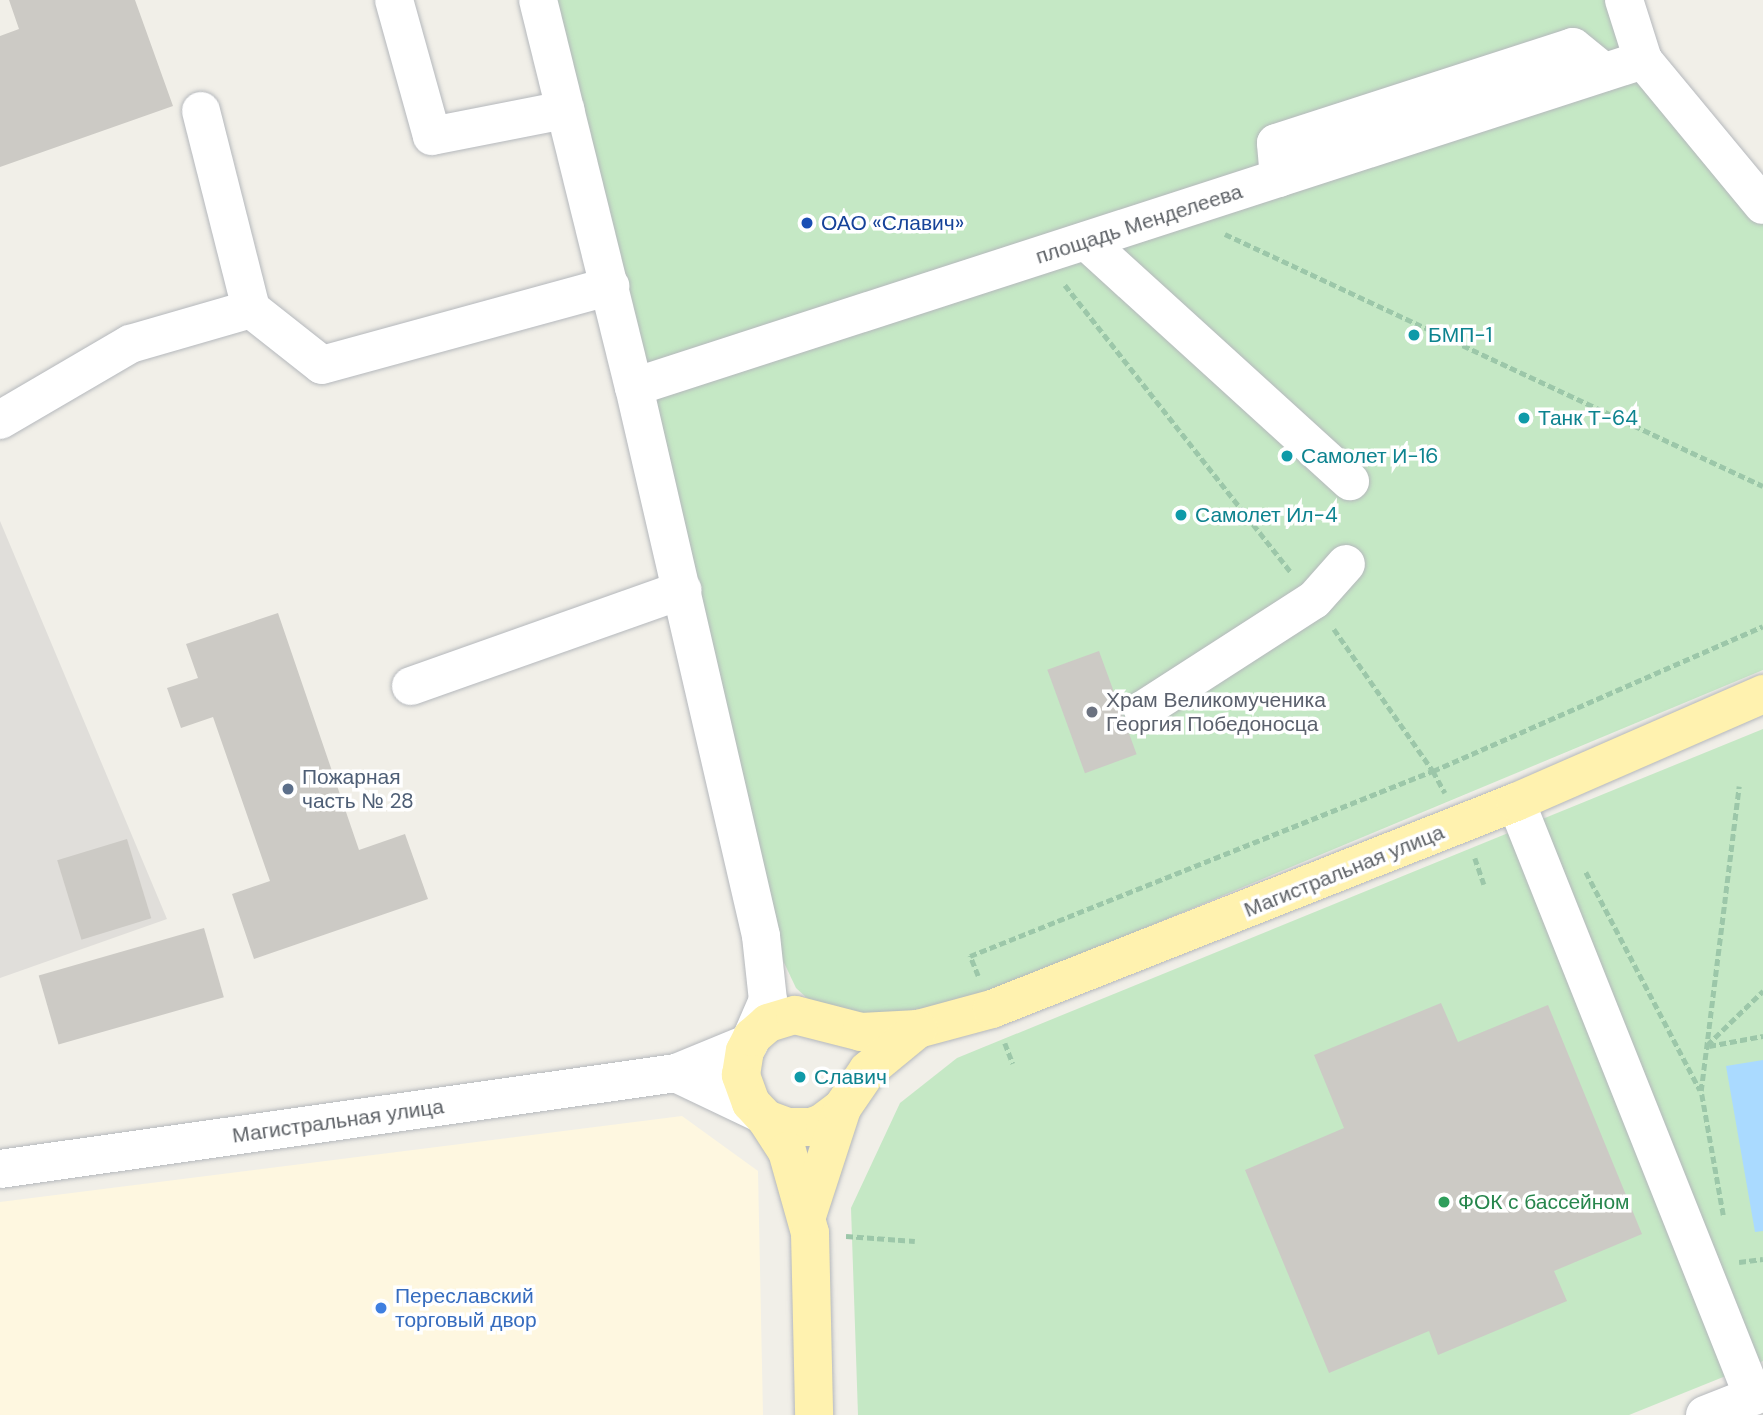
<!DOCTYPE html>
<meta charset="utf-8">
<style>
body{margin:0}
#map{position:relative;width:1763px;height:1415px;overflow:hidden;background:#f1efe8;font-family:"DM Sans",sans-serif}
div>[style]{position:absolute}
.commercial>*{inset:0;background:#fef7e0}
.industrial>*{inset:0;background:#e0deda}
.green>*{inset:0;background:#c5e8c5}
.water>*{inset:0;background:#aadaff}
.building>*{inset:0;background:#cccac5;transform-origin:0 0}
.path>*{height:4.5px;margin-top:-2.25px;transform-origin:0;background:repeating-linear-gradient(90deg,#9cc7a9 0 7px,transparent 0 10.5px)}
.roads{filter:drop-shadow(0 0 2px #b5b8bc) drop-shadow(0 0 2px #b5b8bc)}
.minor>*{height:38px;margin:-19px;padding:0 19px;transform-origin:19px;border-radius:19px;background:#fff}
.major>*{height:38px;margin:-19px;padding:0 19px;transform-origin:19px;border-radius:19px;background:#fff2af}
.dots>*{width:19px;height:19px;translate:-50% -50%;box-sizing:border-box;border:4px solid #fff;border-radius:50%}
span{translate:-50% -50%;white-space:nowrap;text-align:center;line-height:1.15;-webkit-text-stroke:7px #fff;paint-order:stroke}
.transit-label{font-size:21px;color:#164399}
.left{translate:0 -50%;text-align:left}
.street-label{font-size:21px;color:#5f6368}
.culture-label{font-size:21px;color:#0d838f}
.worship-label{font-size:21px;color:#5b616d}
.service-label{font-size:21px;color:#4e5e75}
.leisure-label{font-size:21px;color:#27864d}
.shop-label{font-size:21px;color:#366cbe}
</style>
<div id="map">
<div class="commercial">
<i style="clip-path:polygon(682px 1116px,758px 1171px,763px 1415px,0 1415px,0 1202px)"></i>
</div>
<div class="industrial">
<i style="clip-path:polygon(0 521px,167px 919px,0 978px)"></i>
</div>
<div class="green">
<i style="clip-path:polygon(539px 0,1623px 0,1763px 206px,1763px 670px,929px 1018px,820px 1010px,796px 988px,770px 933px)"></i>
<i style="clip-path:polygon(1763px 729px,1763px 1361px,1629px 1415px,858px 1415px,851px 1208px,900px 1103px,957px 1058px)"></i>
</div>
<div class="water">
<i style="clip-path:polygon(1763px 1060px,1763px 1231px,1755px 1232px,1726px 1066px)"></i>
</div>
<div class="building">
<i style="clip-path:polygon(9px 0,135px 0,173px 106px,0 167px,0 36px,19px 29px)"></i>
<i style="clip-path:polygon(278px 613px,359px 850px,405px 834px,428px 899px,254px 959px,232px 894px,270px 881px,213px 717px,181px 728px,167px 688px,198px 678px,186px 644px)"></i>
<i style="left:1099px;top:651px;width:110px;height:55px;rotate:70deg"></i>
<i style="left:127px;top:839px;width:83px;height:73px;rotate:73deg"></i>
<i style="left:204px;top:928px;width:72px;height:172px;rotate:74deg"></i>
<i style="clip-path:polygon(1441px 1003px,1458px 1042px,1548px 1005px,1642px 1234px,1554px 1271px,1567px 1301px,1438px 1355px,1429px 1331px,1329px 1373px,1245px 1170px,1344px 1128px,1314px 1055px)"></i>
</div>
<div class="path">
<i style="left:1225px;top:234px;width:594px;rotate:25.1deg"></i>
<i style="left:1065px;top:285px;width:365px;rotate:51.8deg"></i>
<i style="left:1334px;top:629px;width:173px;rotate:55.1deg"></i>
<i style="left:1433px;top:771px;width:25px;rotate:61deg"></i>
<i style="left:1475px;top:858px;width:28px;rotate:71deg"></i>
<i style="left:1586px;top:872px;width:246px;rotate:62.4deg"></i>
<i style="left:978px;top:976px;width:22px;rotate:-112deg"></i>
<i style="left:970px;top:956px;width:499px;rotate:-21.8deg"></i>
<i style="left:1433px;top:771px;width:360px;rotate:-23.7deg"></i>
<i style="left:1005px;top:1043px;width:22px;rotate:69deg"></i>
<i style="left:1707px;top:1045px;width:78px;rotate:-44deg"></i>
<i style="left:1709px;top:1046px;width:55px;rotate:-10.5deg"></i>
<i style="left:1723px;top:1215px;width:126px;rotate:-100.1deg"></i>
<i style="left:1701px;top:1091px;width:307px;rotate:-82.9deg"></i>
<i style="left:846px;top:1236px;width:69px;rotate:4.1deg"></i>
<i style="left:1739px;top:1262px;width:24px;rotate:-7deg"></i>
</div>
<div class="roads">
<div class="minor">
<i style="left:394px;top:0;width:141px;rotate:74.4deg"></i>
<i style="left:432px;top:136px;width:136px;rotate:-11.1deg"></i>
<i style="left:538px;top:0;width:399px;rotate:76.1deg"></i>
<i style="left:634px;top:387px;width:563px;rotate:76.97deg"></i>
<i style="left:761px;top:936px;width:64px;rotate:83.8deg"></i>
<i style="left:768px;top:1000px;width:40px;rotate:113.4deg"></i>
<i style="left:1624px;top:0;width:63px;rotate:72.4deg"></i>
<i style="left:1643px;top:60px;width:188px;rotate:50.4deg"></i>
<i style="left:201px;top:111px;width:204px;rotate:75.8deg"></i>
<i style="left:1279px;top:178px;width:35px;rotate:-95deg"></i>
<i style="left:1276px;top:143px;width:312px;rotate:-17.9deg"></i>
<i style="left:1573px;top:47px;width:40px;rotate:39deg"></i>
<i style="left:1086px;top:241px;width:357px;rotate:42.3deg"></i>
<i style="left:634px;top:387px;width:1061px;rotate:-17.96deg"></i>
<i style="left:0;top:420px;width:151px;rotate:-30.3deg"></i>
<i style="left:130px;top:344px;width:126px;rotate:-16.1deg"></i>
<i style="left:251px;top:309px;width:90px;rotate:38.3deg"></i>
<i style="left:322px;top:365px;width:299px;rotate:-15.3deg"></i>
<i style="left:411px;top:686px;width:288px;rotate:-19.5deg"></i>
<i style="left:1143px;top:710px;width:203px;rotate:-32.8deg"></i>
<i style="left:1314px;top:600px;width:48px;rotate:-48.4deg"></i>
<i style="left:1516px;top:802px;width:640px;rotate:68.25deg"></i>
<i style="left:676px;top:1073px;width:93px;rotate:25.5deg"></i>
<i style="left:0;top:1169px;width:683px;rotate:-8.08deg"></i>
<i style="left:676px;top:1073px;width:79px;rotate:-22.3deg"></i>
<i style="left:1705px;top:1415px;width:62px;rotate:-21.6deg"></i>
</div>
<div class="major">
<i style="left:842px;top:1108px;width:25px;rotate:143deg"></i>
<i style="left:822px;top:1123px;width:12px;rotate:160deg"></i>
<i style="left:811px;top:1127px;width:23px;rotate:180deg"></i>
<i style="left:788px;top:1127px;width:23px;rotate:-160deg"></i>
<i style="left:766px;top:1119px;width:22px;rotate:-133deg"></i>
<i style="left:751px;top:1103px;width:30px;rotate:-110deg"></i>
<i style="left:741px;top:1075px;width:24px;rotate:-81deg"></i>
<i style="left:745px;top:1051px;width:16px;rotate:-63deg"></i>
<i style="left:752px;top:1037px;width:21px;rotate:-41deg"></i>
<i style="left:768px;top:1023px;width:28px;rotate:-17deg"></i>
<i style="left:795px;top:1015px;width:68px;rotate:14.4deg"></i>
<i style="left:861px;top:1032px;width:57px;rotate:-3deg"></i>
<i style="left:918px;top:1029px;width:77px;rotate:-15.1deg"></i>
<i style="left:992px;top:1009px;width:563px;rotate:-21.56deg"></i>
<i style="left:1516px;top:802px;width:270px;rotate:-23.6deg"></i>
<i style="left:766px;top:1119px;width:38px;rotate:57deg"></i>
<i style="left:787px;top:1151px;width:85px;rotate:74.3deg"></i>
<i style="left:810px;top:1233px;width:182px;rotate:88.7deg"></i>
<i style="left:807px;top:1216px;width:114px;rotate:-72deg"></i>
<i style="left:842px;top:1108px;width:46px;rotate:-55.6deg"></i>
<i style="left:868px;top:1070px;width:65px;rotate:-39.4deg"></i>
</div>
</div>
<div class="dots">
<i style="left:807px;top:223px;background:#1a4fb4"></i>
<i style="left:1414px;top:335px;background:#0f9aa8"></i>
<i style="left:1524px;top:418px;background:#0f9aa8"></i>
<i style="left:1287px;top:456px;background:#0f9aa8"></i>
<i style="left:1181px;top:515px;background:#0f9aa8"></i>
<i style="left:1092px;top:712px;background:#6b7280"></i>
<i style="left:288px;top:789px;background:#5c6f8a"></i>
<i style="left:800px;top:1077px;background:#0f9aa8"></i>
<i style="left:1444px;top:1202px;background:#2e9e5b"></i>
<i style="left:381px;top:1308px;background:#3f7fe0"></i>
</div>
<div class="transit-label">
<span class="left" style="left:821px;top:223px">ОАО «Славич»</span>
</div>
<div class="street-label">
<span style="left:1139px;top:224px;rotate:-18deg">площадь Менделеева</span>
<span style="left:1344px;top:871px;rotate:-22deg">Магистральная улица</span>
<span style="left:338px;top:1121px;rotate:-8deg">Магистральная улица</span>
</div>
<div class="culture-label">
<span class="left" style="left:1428px;top:335px">БМП-1</span>
<span class="left" style="left:1538px;top:418px">Танк Т-64</span>
<span class="left" style="left:1301px;top:456px">Самолет И-16</span>
<span class="left" style="left:1195px;top:515px">Самолет Ил-4</span>
<span class="left" style="left:814px;top:1077px">Славич</span>
</div>
<div class="worship-label">
<span class="left" style="left:1106px;top:712px">Храм Великомученика<br>Георгия Победоносца</span>
</div>
<div class="service-label">
<span class="left" style="left:302px;top:789px">Пожарная<br>часть № 28</span>
</div>
<div class="leisure-label">
<span class="left" style="left:1458px;top:1202px">ФОК с бассейном</span>
</div>
<div class="shop-label">
<span class="left" style="left:395px;top:1308px">Переславский<br>торговый двор</span>
</div>
</div>
